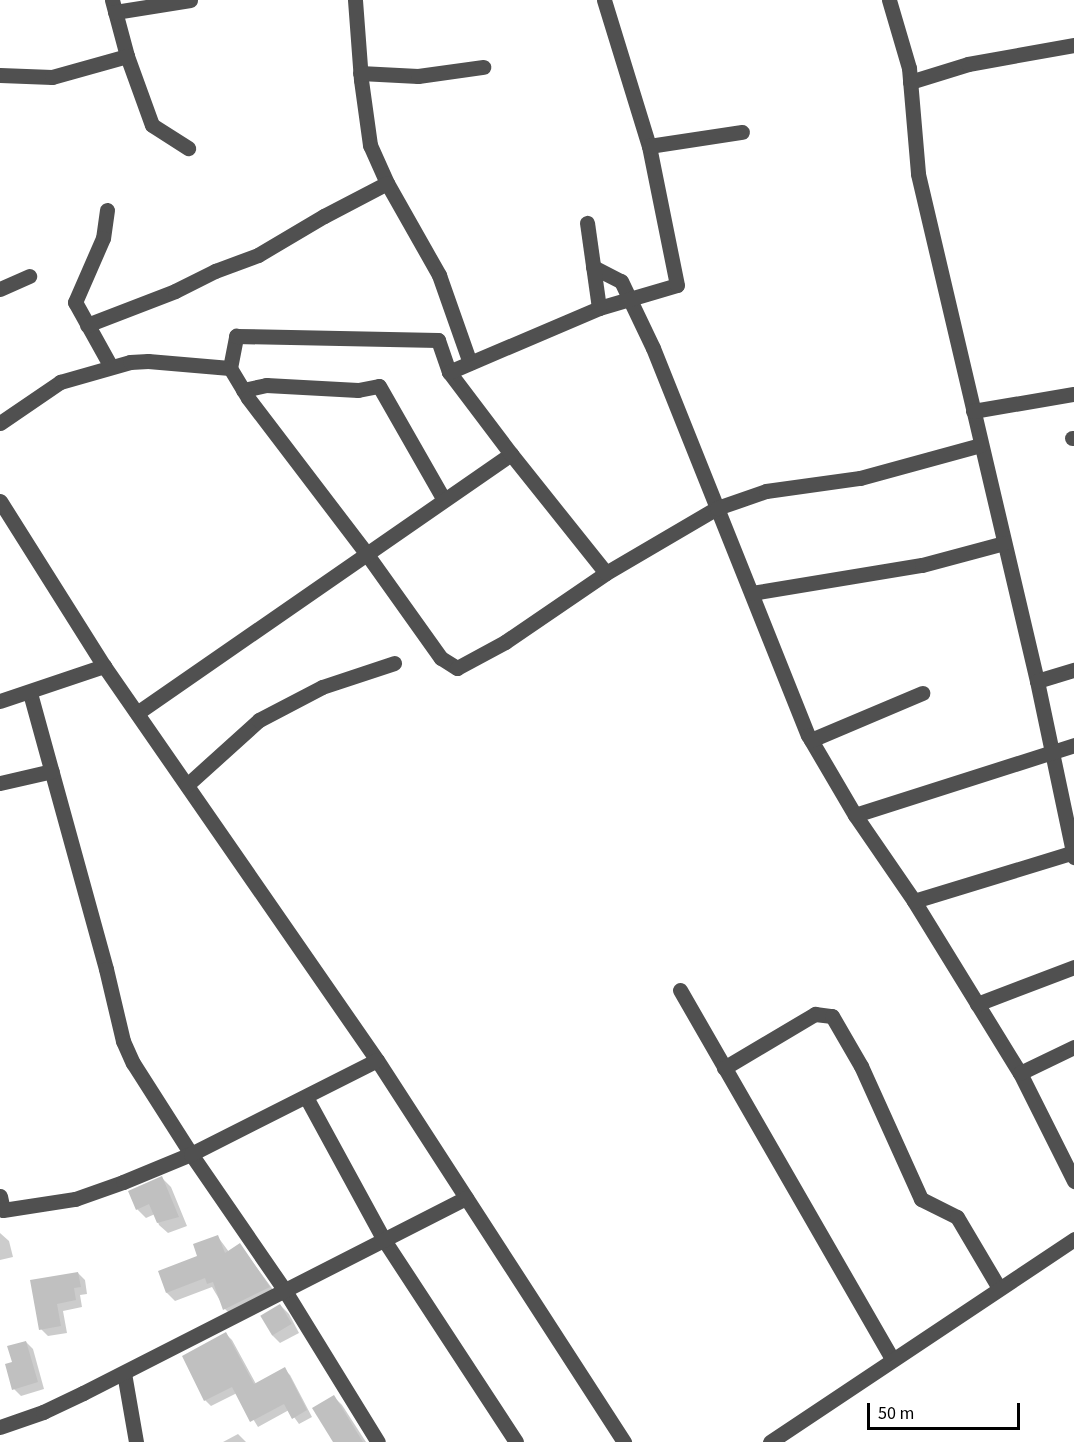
<!DOCTYPE html>
<style>
body{margin:0}
#map{position:relative;width:1074px;height:1442px;overflow:hidden;background:#fff;font-family:"Source Sans 3",sans-serif}
div>[style]{position:absolute}
.shadow>*{inset:0;background:#0003}
.building>*{inset:0;background:#c0c0c0;transform-origin:0 0}
.minor>*{height:15px;margin:-7.5px;padding:0 7.5px;transform-origin:7.5px;border-radius:7.5px;background:#505050}
span{translate:-50% -50%;white-space:nowrap;text-align:center;line-height:1.15;-webkit-text-stroke:6px #fff;paint-order:stroke}
.scale{position:absolute;left:867px;top:1403px;width:153px;height:27px;box-sizing:border-box;border:3px solid #000;border-top:0;padding-left:8px;font-size:18px;line-height:21px;white-space:nowrap;color:#000;-webkit-text-stroke:4px #fff;paint-order:stroke}
</style>
<div id="map">
<div class="shadow">
<i style="clip-path:polygon(162px 1178px,171px 1187px,187px 1226px,168px 1233px,159px 1225px,155px 1214px,146px 1218px,137px 1209px)"></i>
<i style="clip-path:polygon(0 1233px,9px 1241px,13px 1257px,0 1260px)"></i>
<i style="clip-path:polygon(218px 1237px,229px 1252px,240px 1245px,277px 1295px,233px 1317px,225px 1309px,212px 1287px,175px 1301px,167px 1293px,159px 1272px,199px 1257px)"></i>
<i style="clip-path:polygon(78px 1273px,85px 1280px,87px 1294px,80px 1295px,82px 1307px,63px 1311px,67px 1333px,48px 1336px,41px 1329px,32px 1281px)"></i>
<i style="clip-path:polygon(280px 1305px,289px 1314px,299px 1333px,280px 1343px,272px 1335px)"></i>
<i style="clip-path:polygon(226px 1334px,232px 1340px,256px 1384px,284px 1369px,290px 1375px,312px 1417px,299px 1424px,289px 1410px,258px 1427px,237px 1393px,211px 1406px,205px 1400px)"></i>
<i style="clip-path:polygon(26px 1342px,33px 1349px,44px 1389px,21px 1396px,14px 1389px)"></i>
<i style="clip-path:polygon(334px 1397px,342px 1405px,366px 1442px,336px 1442px)"></i>
<i style="clip-path:polygon(238px 1434px,246px 1442px,223px 1442px)"></i>
</div>
<div class="building">
<i style="clip-path:polygon(162px 1176px,179px 1217px,157px 1223px,149px 1204px,136px 1210px,128px 1191px)"></i>
<i style="clip-path:polygon(218px 1235px,225px 1253px,240px 1243px,270px 1287px,223px 1310px,213px 1282px,207px 1284px,205px 1278px,166px 1293px,158px 1271px,197px 1256px,193px 1244px)"></i>
<i style="clip-path:polygon(78px 1272px,81px 1287px,74px 1288px,76px 1300px,57px 1304px,61px 1326px,39px 1330px,30px 1280px)"></i>
<i style="left:280px;top:1304px;width:23px;height:23px;rotate:59deg"></i>
<i style="clip-path:polygon(226px 1332px,254px 1384px,285px 1367px,307px 1410px,292px 1419px,284px 1404px,250px 1422px,232px 1387px,204px 1401px,182px 1356px)"></i>
<i style="clip-path:polygon(26px 1341px,38px 1382px,12px 1390px,5px 1364px,12px 1362px,7px 1346px)"></i>
<i style="clip-path:polygon(334px 1395px,363px 1442px,333px 1442px,312px 1408px)"></i>
</div>
<div class="minor">
<i style="left:112px;top:0;width:58px;rotate:75deg"></i>
<i style="left:127px;top:56px;width:73px;rotate:70.1deg"></i>
<i style="left:152px;top:125px;width:43px;rotate:32.6deg"></i>
<i style="left:355px;top:0;width:80px;rotate:85.7deg"></i>
<i style="left:361px;top:80px;width:66px;rotate:82.1deg"></i>
<i style="left:370px;top:145px;width:42px;rotate:65.9deg"></i>
<i style="left:387px;top:183px;width:106px;rotate:60.5deg"></i>
<i style="left:439px;top:275px;width:93px;rotate:70.6deg"></i>
<i style="left:604px;top:0;width:153px;rotate:72.9deg"></i>
<i style="left:889px;top:0;width:71px;rotate:73.6deg"></i>
<i style="left:909px;top:68px;width:106px;rotate:85.1deg"></i>
<i style="left:918px;top:174px;width:521px;rotate:76.79deg"></i>
<i style="left:1037px;top:681px;width:180px;rotate:78.1deg"></i>
<i style="left:115px;top:12px;width:76px;rotate:-9.1deg"></i>
<i style="left:360px;top:73px;width:58px;rotate:3deg"></i>
<i style="left:418px;top:76px;width:66px;rotate:-7.9deg"></i>
<i style="left:0;top:75px;width:52px;rotate:2.2deg"></i>
<i style="left:52px;top:77px;width:78px;rotate:-15.6deg"></i>
<i style="left:910px;top:82px;width:61px;rotate:-17.2deg"></i>
<i style="left:968px;top:64px;width:108px;rotate:-10.2deg"></i>
<i style="left:107px;top:210px;width:28px;rotate:98deg"></i>
<i style="left:103px;top:238px;width:70px;rotate:113.6deg"></i>
<i style="left:75px;top:302px;width:74px;rotate:61deg"></i>
<i style="left:593px;top:267px;width:31px;rotate:27deg"></i>
<i style="left:621px;top:281px;width:74px;rotate:64.5deg"></i>
<i style="left:653px;top:348px;width:417px;rotate:68.2deg"></i>
<i style="left:808px;top:735px;width:93px;rotate:59.6deg"></i>
<i style="left:855px;top:815px;width:104px;rotate:55.5deg"></i>
<i style="left:914px;top:901px;width:202px;rotate:58.4deg"></i>
<i style="left:1020px;top:1073px;width:121px;rotate:63.4deg"></i>
<i style="left:0;top:289px;width:32px;rotate:-24deg"></i>
<i style="left:599px;top:308px;width:81px;rotate:-16.4deg"></i>
<i style="left:677px;top:285px;width:142px;rotate:-101.4deg"></i>
<i style="left:649px;top:146px;width:94px;rotate:-8.6deg"></i>
<i style="left:87px;top:325px;width:94px;rotate:-21.1deg"></i>
<i style="left:175px;top:291px;width:45px;rotate:-26.6deg"></i>
<i style="left:215px;top:271px;width:46px;rotate:-20.4deg"></i>
<i style="left:258px;top:255px;width:77px;rotate:-30.6deg"></i>
<i style="left:324px;top:216px;width:71px;rotate:-27.6deg"></i>
<i style="left:230px;top:368px;width:33px;rotate:-79deg"></i>
<i style="left:236px;top:336px;width:202px;rotate:1.1deg"></i>
<i style="left:438px;top:340px;width:34px;rotate:71deg"></i>
<i style="left:243px;top:390px;width:24px;rotate:-12deg"></i>
<i style="left:266px;top:385px;width:92px;rotate:3.1deg"></i>
<i style="left:358px;top:390px;width:21px;rotate:-11deg"></i>
<i style="left:379px;top:386px;width:131px;rotate:60.3deg"></i>
<i style="left:973px;top:411px;width:102px;rotate:-9.6deg"></i>
<i style="left:0;top:423px;width:73px;rotate:-34.3deg"></i>
<i style="left:60px;top:382px;width:73px;rotate:-15.9deg"></i>
<i style="left:130px;top:362px;width:18px;rotate:-3deg"></i>
<i style="left:148px;top:361px;width:82px;rotate:4.9deg"></i>
<i style="left:230px;top:368px;width:35px;rotate:59deg"></i>
<i style="left:248px;top:398px;width:195px;rotate:52.7deg"></i>
<i style="left:366px;top:553px;width:129px;rotate:54.5deg"></i>
<i style="left:441px;top:658px;width:19px;rotate:32deg"></i>
<i style="left:457px;top:668px;width:55px;rotate:-28.4deg"></i>
<i style="left:505px;top:642px;width:122px;rotate:-34.3deg"></i>
<i style="left:606px;top:573px;width:129px;rotate:-30.4deg"></i>
<i style="left:717px;top:508px;width:52px;rotate:-19.1deg"></i>
<i style="left:766px;top:491px;width:95px;rotate:-7.9deg"></i>
<i style="left:860px;top:478px;width:125px;rotate:-15.3deg"></i>
<i style="left:1072px;top:438px;width:2px"></i>
<i style="left:511px;top:454px;width:152px;rotate:51.4deg"></i>
<i style="left:0;top:501px;width:195px;rotate:57.8deg"></i>
<i style="left:104px;top:666px;width:479px;rotate:55.3deg"></i>
<i style="left:377px;top:1060px;width:455px;rotate:57.1deg"></i>
<i style="left:752px;top:593px;width:172px;rotate:-9.4deg"></i>
<i style="left:922px;top:565px;width:85px;rotate:-15deg"></i>
<i style="left:1037px;top:681px;width:39px;rotate:-17deg"></i>
<i style="left:30px;top:693px;width:286px;rotate:74.6deg"></i>
<i style="left:106px;top:969px;width:74px;rotate:76.7deg"></i>
<i style="left:123px;top:1041px;width:24px;rotate:66deg"></i>
<i style="left:133px;top:1063px;width:108px;rotate:57.5deg"></i>
<i style="left:191px;top:1154px;width:166px;rotate:55.5deg"></i>
<i style="left:285px;top:1291px;width:177px;rotate:58.4deg"></i>
<i style="left:0;top:701px;width:110px;rotate:-18.6deg"></i>
<i style="left:137px;top:713px;width:455px;rotate:-34.7deg"></i>
<i style="left:511px;top:454px;width:103px;rotate:-127.1deg"></i>
<i style="left:449px;top:372px;width:163px;rotate:-23.1deg"></i>
<i style="left:599px;top:308px;width:86px;rotate:-98deg"></i>
<i style="left:811px;top:740px;width:121px;rotate:-22.9deg"></i>
<i style="left:0;top:783px;width:53px;rotate:-13deg"></i>
<i style="left:187px;top:785px;width:97px;rotate:-42.1deg"></i>
<i style="left:259px;top:720px;width:71px;rotate:-27.6deg"></i>
<i style="left:322px;top:687px;width:76px;rotate:-18.4deg"></i>
<i style="left:855px;top:815px;width:230px;rotate:-17.7deg"></i>
<i style="left:914px;top:901px;width:167px;rotate:-17deg"></i>
<i style="left:680px;top:990px;width:426px;rotate:60.1deg"></i>
<i style="left:977px;top:1004px;width:104px;rotate:-20.9deg"></i>
<i style="left:724px;top:1068px;width:106px;rotate:-30.7deg"></i>
<i style="left:815px;top:1014px;width:17px;rotate:7deg"></i>
<i style="left:832px;top:1016px;width:58px;rotate:59.9deg"></i>
<i style="left:861px;top:1066px;width:146px;rotate:65.7deg"></i>
<i style="left:921px;top:1199px;width:40px;rotate:26.6deg"></i>
<i style="left:957px;top:1217px;width:82px;rotate:59.4deg"></i>
<i style="left:1020px;top:1073px;width:60px;rotate:-25.7deg"></i>
<i style="left:306px;top:1097px;width:163px;rotate:61.4deg"></i>
<i style="left:384px;top:1240px;width:241px;rotate:56.8deg"></i>
<i style="left:0;top:1196px;width:14px;rotate:78deg"></i>
<i style="left:3px;top:1210px;width:73px;rotate:-8.7deg"></i>
<i style="left:75px;top:1199px;width:51px;rotate:-19.5deg"></i>
<i style="left:123px;top:1182px;width:74px;rotate:-22.4deg"></i>
<i style="left:191px;top:1154px;width:208px;rotate:-26.8deg"></i>
<i style="left:124px;top:1373px;width:70px;rotate:80.1deg"></i>
<i style="left:0;top:1427px;width:46px;rotate:-19.2deg"></i>
<i style="left:43px;top:1412px;width:44px;rotate:-25.4deg"></i>
<i style="left:83px;top:1393px;width:430px;rotate:-27deg"></i>
<i style="left:770px;top:1442px;width:366px;rotate:-33.7deg"></i>
</div>
<div class="scale">50 m</div>
</div>
